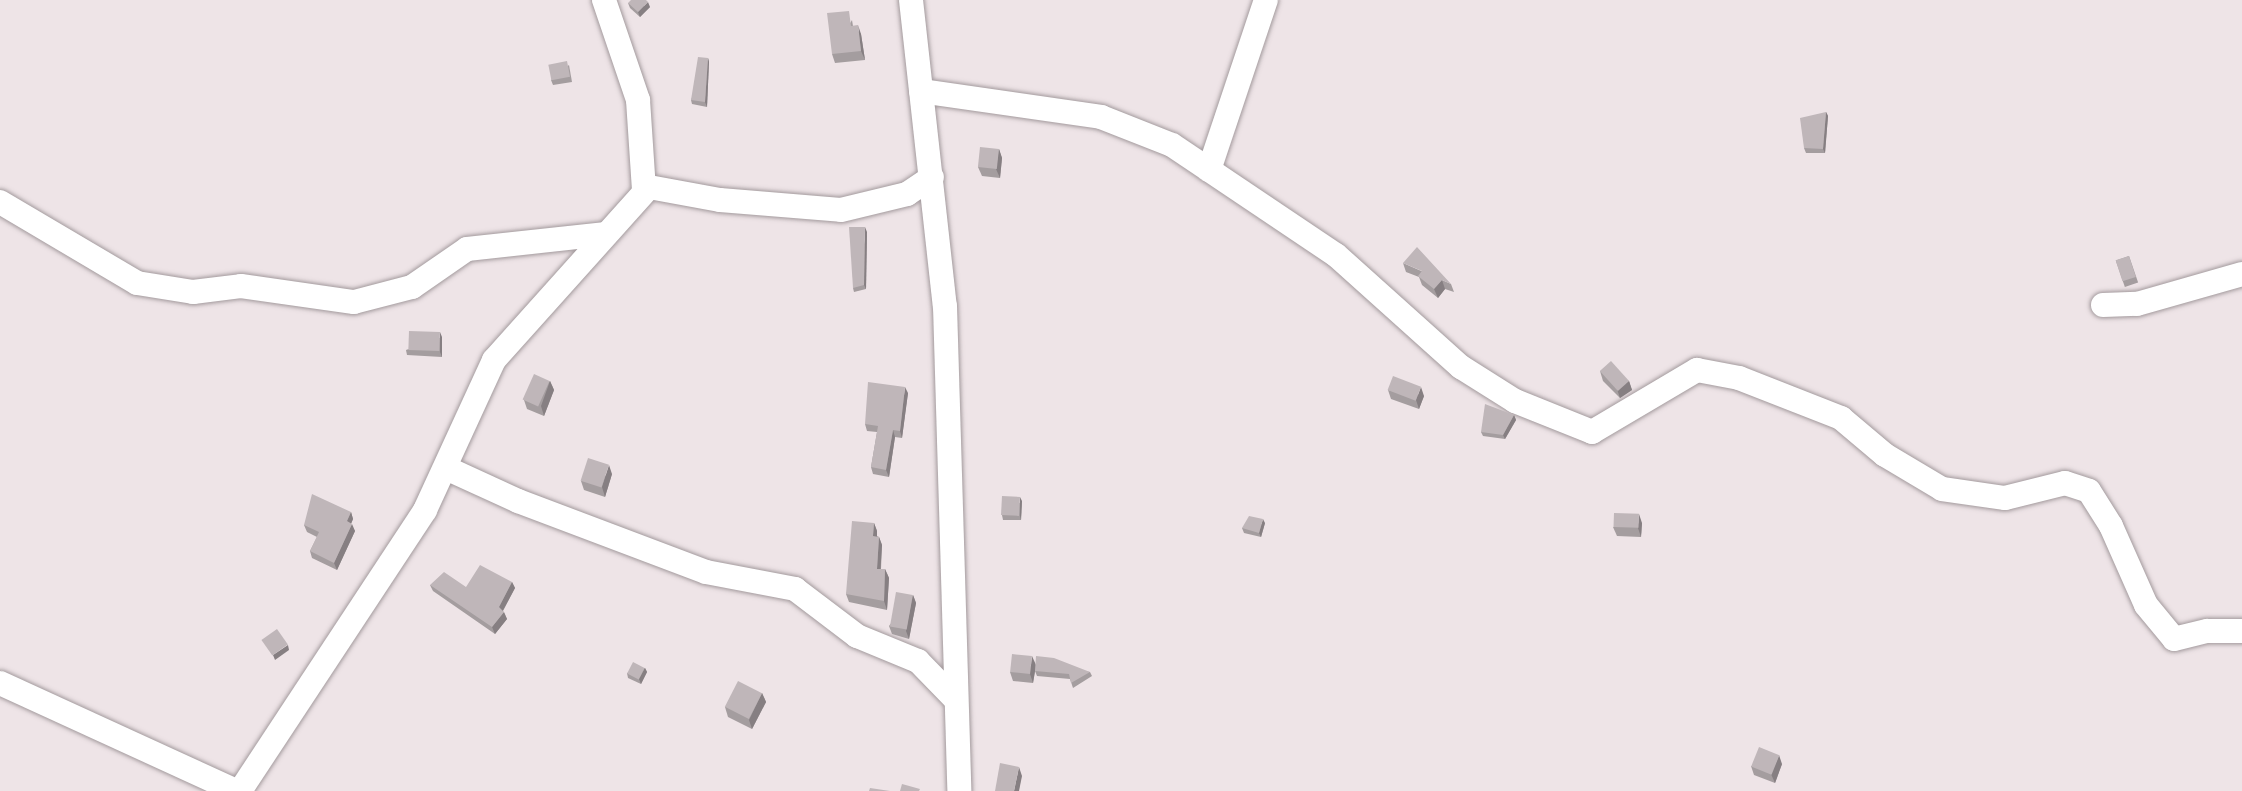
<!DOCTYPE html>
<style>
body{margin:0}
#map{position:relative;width:2242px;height:791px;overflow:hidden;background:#eee4e7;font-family:Karla,sans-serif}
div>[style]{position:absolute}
.roads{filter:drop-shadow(0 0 2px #a39a9d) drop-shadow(0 0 2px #a39a9d)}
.minor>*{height:24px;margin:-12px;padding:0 12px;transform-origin:12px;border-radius:12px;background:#fff}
.wall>*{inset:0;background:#a49d9f;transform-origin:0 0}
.shaded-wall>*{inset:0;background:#867f82}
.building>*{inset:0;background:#bfb6b9;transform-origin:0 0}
span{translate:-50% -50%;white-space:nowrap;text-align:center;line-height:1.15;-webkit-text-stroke:7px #fff;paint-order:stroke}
</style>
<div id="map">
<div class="roads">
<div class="minor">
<i style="left:604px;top:0;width:106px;rotate:71.2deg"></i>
<i style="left:638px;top:100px;width:91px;rotate:86.2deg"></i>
<i style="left:911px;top:0;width:308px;rotate:83.7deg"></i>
<i style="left:945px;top:306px;width:485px;rotate:88.3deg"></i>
<i style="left:921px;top:91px;width:182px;rotate:8.2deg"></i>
<i style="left:1101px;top:117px;width:76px;rotate:21.5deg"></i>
<i style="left:1172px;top:145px;width:197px;rotate:33.9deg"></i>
<i style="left:1336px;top:255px;width:168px;rotate:41.9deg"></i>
<i style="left:1461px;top:367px;width:64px;rotate:32.2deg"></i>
<i style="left:1515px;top:401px;width:83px;rotate:21.9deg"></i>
<i style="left:1592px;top:432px;width:122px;rotate:-30.6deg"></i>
<i style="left:1697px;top:370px;width:43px;rotate:10.8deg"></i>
<i style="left:1739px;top:378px;width:110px;rotate:21.4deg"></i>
<i style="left:1841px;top:418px;width:57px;rotate:40.1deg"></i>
<i style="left:1885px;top:455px;width:66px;rotate:30.8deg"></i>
<i style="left:1942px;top:489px;width:64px;rotate:8.1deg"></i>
<i style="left:2005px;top:498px;width:62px;rotate:-14deg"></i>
<i style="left:2065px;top:483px;width:25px;rotate:18deg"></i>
<i style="left:2089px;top:491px;width:41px;rotate:57.8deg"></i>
<i style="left:2111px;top:526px;width:86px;rotate:66.1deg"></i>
<i style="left:2146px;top:605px;width:44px;rotate:50.5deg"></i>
<i style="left:2174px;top:639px;width:34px;rotate:-14deg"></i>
<i style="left:2207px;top:631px;width:35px"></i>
<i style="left:1209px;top:170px;width:179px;rotate:-71.5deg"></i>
<i style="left:0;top:202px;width:159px;rotate:30.6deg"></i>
<i style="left:137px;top:283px;width:57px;rotate:9.1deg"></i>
<i style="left:193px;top:292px;width:48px;rotate:-7.1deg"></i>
<i style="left:241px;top:286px;width:114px;rotate:8.1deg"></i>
<i style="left:354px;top:302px;width:60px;rotate:-14.5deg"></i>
<i style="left:412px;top:287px;width:67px;rotate:-34.6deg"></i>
<i style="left:467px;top:249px;width:140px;rotate:-6.2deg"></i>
<i style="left:2103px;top:305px;width:34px;rotate:-2deg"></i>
<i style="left:2137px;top:304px;width:109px;rotate:-15.9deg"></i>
<i style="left:446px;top:468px;width:79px;rotate:24.6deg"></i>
<i style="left:518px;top:501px;width:201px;rotate:20.7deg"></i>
<i style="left:706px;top:572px;width:91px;rotate:10.8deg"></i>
<i style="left:795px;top:589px;width:78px;rotate:37.2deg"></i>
<i style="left:857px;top:636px;width:66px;rotate:22.3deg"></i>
<i style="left:918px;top:661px;width:53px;rotate:45.8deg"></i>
<i style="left:0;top:683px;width:260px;rotate:24.6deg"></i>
<i style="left:240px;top:791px;width:336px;rotate:-56.6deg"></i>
<i style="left:425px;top:510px;width:165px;rotate:-65.3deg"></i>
<i style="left:494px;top:360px;width:232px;rotate:-48.1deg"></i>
<i style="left:649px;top:187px;width:72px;rotate:10.4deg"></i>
<i style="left:720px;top:200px;width:121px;rotate:4.7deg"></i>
<i style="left:841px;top:210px;width:68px;rotate:-13.6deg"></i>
<i style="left:907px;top:194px;width:30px;rotate:-34deg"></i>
</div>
</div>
<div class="wall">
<i style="clip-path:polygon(628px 3px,650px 7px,640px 17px,630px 8px)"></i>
<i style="clip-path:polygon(852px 20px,853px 26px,861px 34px,865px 60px,835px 63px,832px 54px)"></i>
<i style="clip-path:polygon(708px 58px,709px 62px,707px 107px,692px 104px,691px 100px)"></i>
<i style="clip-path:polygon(569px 65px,572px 82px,553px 85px,551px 80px)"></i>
<i style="clip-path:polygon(1826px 112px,1828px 116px,1825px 153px,1806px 153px,1804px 148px)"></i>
<i style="clip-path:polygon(999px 149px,1002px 158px,1000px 178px,982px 176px,978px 167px)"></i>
<i style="clip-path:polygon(867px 232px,866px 289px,854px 292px,853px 288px)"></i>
<i style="left:2129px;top:256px;width:28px;height:14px;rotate:71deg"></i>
<i style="clip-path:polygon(1403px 263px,1451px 284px,1454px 292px,1445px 289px,1438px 298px,1422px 285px,1419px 277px,1406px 272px)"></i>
<i style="clip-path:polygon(442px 337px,442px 357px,407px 355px,406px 350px)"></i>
<i style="clip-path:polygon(1600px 371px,1629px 381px,1632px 390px,1620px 398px,1603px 381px)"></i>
<i style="clip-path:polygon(550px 381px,554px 390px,544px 416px,527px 409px,524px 400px)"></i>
<i style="clip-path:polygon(1388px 390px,1424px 396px,1419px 409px,1391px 399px)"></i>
<i style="clip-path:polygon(908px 393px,902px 438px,895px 437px,889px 477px,873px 474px,871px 467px,877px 432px,867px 431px,865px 424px)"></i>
<i style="clip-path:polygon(1514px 415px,1516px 420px,1505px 439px,1483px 436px,1481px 432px)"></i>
<i style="clip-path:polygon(612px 474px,605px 497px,584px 490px,581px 481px)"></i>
<i style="clip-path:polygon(1022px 501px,1021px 520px,1003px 520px,1002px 515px)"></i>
<i style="clip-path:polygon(351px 512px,353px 519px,351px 524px,355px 531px,337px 570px,312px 558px,310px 551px,317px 537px,307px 532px,304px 525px)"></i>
<i style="clip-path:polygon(874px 523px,877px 531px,877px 536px,879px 537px,882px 545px,881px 569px,885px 569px,889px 578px,887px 610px,849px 602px,846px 594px)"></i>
<i style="clip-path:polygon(1265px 523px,1261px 537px,1244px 533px,1242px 528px)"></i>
<i style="clip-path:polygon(1642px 523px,1641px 537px,1617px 536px,1613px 527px)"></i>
<i style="clip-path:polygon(512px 582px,515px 588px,503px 611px,507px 619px,495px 634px,433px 591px,430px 585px,466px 587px)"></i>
<i style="clip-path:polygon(913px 595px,916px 603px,909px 639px,892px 634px,889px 626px)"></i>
<i style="clip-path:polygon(1035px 665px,1090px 672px,1092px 676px,1073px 688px,1070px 679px,1037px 676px,1035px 671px,1033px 683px,1013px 681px,1010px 672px)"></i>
<i style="clip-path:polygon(645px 668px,647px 672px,641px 684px,628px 678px,627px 673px)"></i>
<i style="clip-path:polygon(762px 693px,766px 702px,752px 729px,728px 717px,725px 707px)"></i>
<i style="clip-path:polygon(1782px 764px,1775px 783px,1754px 775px,1751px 766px)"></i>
</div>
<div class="shaded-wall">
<i style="clip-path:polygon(648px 2px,650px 7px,640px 17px,638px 12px)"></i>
<i style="clip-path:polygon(858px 25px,861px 34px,865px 60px,861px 51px)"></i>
<i style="clip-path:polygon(708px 58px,709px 62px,707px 107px,705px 102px)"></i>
<i style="clip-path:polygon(1826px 112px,1828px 116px,1825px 153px,1823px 149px)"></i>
<i style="clip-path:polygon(999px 149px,1002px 158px,1000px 178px,996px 169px)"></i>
<i style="clip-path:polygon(865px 227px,867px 232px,866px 289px,864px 285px)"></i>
<i style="clip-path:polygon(1442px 280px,1445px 289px,1438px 298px,1434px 289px)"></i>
<i style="clip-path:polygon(440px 332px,442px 337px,442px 357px,440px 352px)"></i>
<i style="clip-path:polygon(550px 381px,554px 390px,544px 416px,541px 406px)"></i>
<i style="clip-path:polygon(1629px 381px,1632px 390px,1620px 398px,1617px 389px)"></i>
<i style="clip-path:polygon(905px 387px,908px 393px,902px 438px,900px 431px)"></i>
<i style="clip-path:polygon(1421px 387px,1424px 396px,1419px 409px,1416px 400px)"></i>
<i style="clip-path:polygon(1514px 415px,1516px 420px,1505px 439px,1503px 435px)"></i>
<i style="clip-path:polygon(893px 430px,895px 437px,889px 477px,886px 470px)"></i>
<i style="clip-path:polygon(609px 465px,612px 474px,605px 497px,602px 487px)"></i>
<i style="clip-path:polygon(1020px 497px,1022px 501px,1021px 520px,1020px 516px)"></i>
<i style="clip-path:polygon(351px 512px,353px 519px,349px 528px,347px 521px)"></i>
<i style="clip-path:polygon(1639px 514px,1642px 523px,1641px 537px,1638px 528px)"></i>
<i style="clip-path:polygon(1263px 519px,1265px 523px,1261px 537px,1259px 533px)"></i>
<i style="clip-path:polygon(874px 523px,877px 531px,877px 545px,873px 536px)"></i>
<i style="clip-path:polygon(352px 524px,355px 531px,337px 570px,334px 563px)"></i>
<i style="clip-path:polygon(879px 537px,882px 545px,880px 577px,877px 569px)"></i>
<i style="clip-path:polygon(885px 569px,889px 578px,887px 610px,884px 601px)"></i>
<i style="clip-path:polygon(512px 582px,515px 588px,501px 614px,499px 607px)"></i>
<i style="clip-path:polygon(913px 595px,916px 603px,909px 639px,906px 631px)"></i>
<i style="clip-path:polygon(504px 612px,507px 619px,495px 634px,492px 627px)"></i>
<i style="clip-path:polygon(288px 645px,289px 650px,275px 660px,273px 655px)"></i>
<i style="clip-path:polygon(1032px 656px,1036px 665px,1033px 683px,1030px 674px)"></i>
<i style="clip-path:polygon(645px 668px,647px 672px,641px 684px,639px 679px)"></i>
<i style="clip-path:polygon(762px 693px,766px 702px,752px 729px,749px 720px)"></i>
<i style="clip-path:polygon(1779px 755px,1782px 764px,1775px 783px,1771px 774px)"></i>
<i style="clip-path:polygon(1019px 767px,1022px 776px,1019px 791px,1014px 791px)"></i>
</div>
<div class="building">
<i style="clip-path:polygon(631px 0,646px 0,648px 2px,638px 12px,628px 3px)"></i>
<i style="clip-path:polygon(849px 11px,851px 26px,858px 25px,861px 51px,832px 54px,827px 13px)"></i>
<i style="clip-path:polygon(698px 57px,708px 58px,705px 102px,691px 100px)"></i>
<i style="left:567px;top:61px;width:16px;height:19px;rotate:79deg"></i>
<i style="clip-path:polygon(1826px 112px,1823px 149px,1804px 148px,1800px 118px)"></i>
<i style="left:980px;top:147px;width:19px;height:20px;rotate:6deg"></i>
<i style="clip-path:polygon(849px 227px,865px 227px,864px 285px,853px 288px)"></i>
<i style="clip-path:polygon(1417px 247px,1451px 284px,1442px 280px,1434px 289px,1418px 276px,1422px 271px,1403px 263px)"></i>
<i style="left:2129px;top:256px;width:22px;height:14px;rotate:72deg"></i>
<i style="left:409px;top:331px;width:31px;height:19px;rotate:2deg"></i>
<i style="left:1611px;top:361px;width:27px;height:15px;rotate:48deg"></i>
<i style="left:534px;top:374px;width:17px;height:28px;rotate:24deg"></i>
<i style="left:1393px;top:376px;width:30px;height:15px;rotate:21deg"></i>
<i style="clip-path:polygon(868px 382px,905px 387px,900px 431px,893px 430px,886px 470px,871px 467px,878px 426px,865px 424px)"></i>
<i style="clip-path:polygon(1485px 404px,1514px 415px,1503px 435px,1481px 432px)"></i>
<i style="left:588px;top:458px;width:22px;height:24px;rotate:18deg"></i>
<i style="clip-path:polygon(312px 494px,351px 512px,347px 521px,352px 524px,334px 563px,310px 551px,319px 532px,304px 525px)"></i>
<i style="left:1002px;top:496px;width:18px;height:19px;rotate:3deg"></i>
<i style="left:1614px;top:513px;width:25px;height:14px;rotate:2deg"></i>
<i style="clip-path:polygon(1249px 516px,1263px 519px,1259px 533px,1242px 528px)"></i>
<i style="clip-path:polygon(852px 521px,874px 523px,873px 536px,879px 537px,877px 569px,885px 569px,884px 601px,846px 594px)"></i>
<i style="clip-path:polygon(480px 565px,512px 582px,499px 607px,504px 612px,492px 627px,430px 585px,444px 572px,466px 587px)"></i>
<i style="left:896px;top:592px;width:17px;height:35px;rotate:10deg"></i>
<i style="left:277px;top:629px;width:19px;height:19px;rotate:55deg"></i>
<i style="left:1012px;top:654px;width:20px;height:18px;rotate:6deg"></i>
<i style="clip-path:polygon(1036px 656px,1054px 658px,1090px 672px,1071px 683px,1069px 674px,1035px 671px)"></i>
<i style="left:633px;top:662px;width:13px;height:13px;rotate:27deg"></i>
<i style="left:738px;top:681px;width:27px;height:29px;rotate:27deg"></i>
<i style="left:1759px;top:747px;width:22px;height:21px;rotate:22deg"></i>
<i style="clip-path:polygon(1000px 763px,1019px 767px,1014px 791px,995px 791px)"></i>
<i style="clip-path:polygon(902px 784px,920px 789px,919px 791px,900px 791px)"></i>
<i style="clip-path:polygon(870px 788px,890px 791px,869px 791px)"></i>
</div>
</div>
